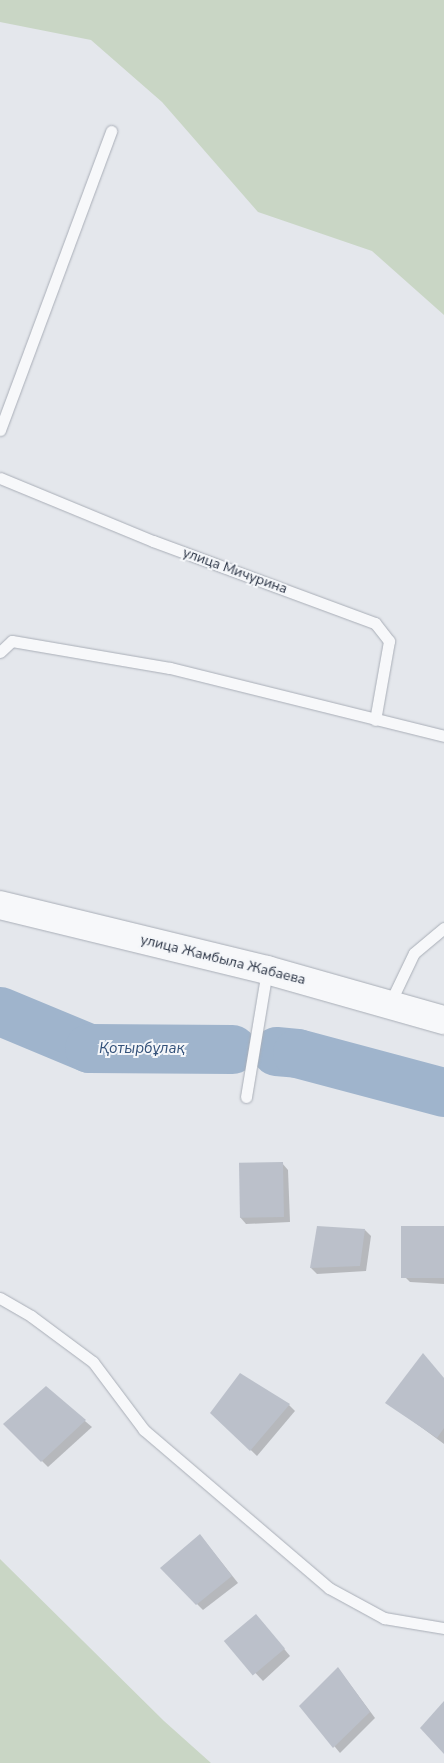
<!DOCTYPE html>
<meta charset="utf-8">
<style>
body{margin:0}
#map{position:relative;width:444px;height:1763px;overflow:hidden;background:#e4e7ec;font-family:"Nunito Sans",sans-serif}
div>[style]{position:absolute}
.green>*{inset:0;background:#c9d6c5}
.shadow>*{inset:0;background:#0003}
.river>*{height:49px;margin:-24.5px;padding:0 24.5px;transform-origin:24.5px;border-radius:24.5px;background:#9fb4cc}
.building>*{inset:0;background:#bbc0ca;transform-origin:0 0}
.roads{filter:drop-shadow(0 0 1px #a9aeb7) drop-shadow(0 0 1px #a9aeb7)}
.service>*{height:11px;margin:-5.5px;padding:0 5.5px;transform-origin:5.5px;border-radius:5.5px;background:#f7f8fa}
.tertiary>*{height:28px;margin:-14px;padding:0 14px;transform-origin:14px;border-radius:14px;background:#f7f8fa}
span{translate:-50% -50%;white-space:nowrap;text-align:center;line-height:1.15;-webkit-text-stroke:4px #f4f6f9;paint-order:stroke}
.street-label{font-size:14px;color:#2b3445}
.water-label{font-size:15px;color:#34527a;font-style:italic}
</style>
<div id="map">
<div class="green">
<i style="clip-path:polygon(0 0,444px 0,444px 315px,372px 251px,258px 212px,162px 102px,91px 40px,0 22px)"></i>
<i style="clip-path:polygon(0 1559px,164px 1721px,211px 1763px,0 1763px)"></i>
</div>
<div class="shadow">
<i style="clip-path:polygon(282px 1163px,288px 1170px,290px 1222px,246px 1224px,240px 1217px)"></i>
<i style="clip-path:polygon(444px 1227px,444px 1284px,410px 1282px,404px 1276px)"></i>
<i style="clip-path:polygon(365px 1230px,371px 1236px,366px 1271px,317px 1274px,311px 1268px)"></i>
<i style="clip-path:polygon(444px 1378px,444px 1444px,387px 1402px)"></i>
<i style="clip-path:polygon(46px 1388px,92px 1427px,48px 1467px,5px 1424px)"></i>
<i style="clip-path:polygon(289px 1405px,295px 1411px,257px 1456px,212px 1413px)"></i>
<i style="clip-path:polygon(200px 1535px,238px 1583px,203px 1610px,161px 1568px)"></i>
<i style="clip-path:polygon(262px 1622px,290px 1656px,263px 1681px,227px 1643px)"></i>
<i style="clip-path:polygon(338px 1668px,375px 1718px,340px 1753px,301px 1706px)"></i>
</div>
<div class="river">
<i style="left:0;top:1011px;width:96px;rotate:22.6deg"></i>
<i style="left:89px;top:1048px;width:143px;rotate:0.4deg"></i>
<i style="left:276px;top:1051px;width:21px;rotate:5deg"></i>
<i style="left:297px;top:1053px;width:152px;rotate:14.9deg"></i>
</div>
<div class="building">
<i style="left:283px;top:1162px;width:55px;height:44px;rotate:89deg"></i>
<i style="clip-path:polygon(317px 1226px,365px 1229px,360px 1266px,310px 1268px)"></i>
<i style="left:444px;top:1226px;width:52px;height:43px;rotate:90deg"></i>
<i style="clip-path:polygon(423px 1353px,444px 1378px,444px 1428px,437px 1438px,385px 1403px)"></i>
<i style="clip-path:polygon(240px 1373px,290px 1404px,250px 1451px,210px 1413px)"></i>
<i style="clip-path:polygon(46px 1386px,86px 1420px,41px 1462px,3px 1424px)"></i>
<i style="clip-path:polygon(200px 1534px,232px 1576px,196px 1605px,160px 1568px)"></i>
<i style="left:256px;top:1614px;width:45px;height:42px;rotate:50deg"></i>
<i style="clip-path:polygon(338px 1667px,370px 1712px,333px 1748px,299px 1706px)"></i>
<i style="clip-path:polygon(444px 1701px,444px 1754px,420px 1728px)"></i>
</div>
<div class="roads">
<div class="service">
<i style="left:0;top:430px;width:319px;rotate:-69.6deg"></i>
<i style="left:0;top:478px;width:165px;rotate:22.4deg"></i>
<i style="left:153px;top:541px;width:237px;rotate:20.3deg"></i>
<i style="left:375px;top:623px;width:23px;rotate:52deg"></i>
<i style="left:389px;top:641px;width:80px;rotate:100deg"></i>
<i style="left:0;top:652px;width:16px;rotate:-43deg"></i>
<i style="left:12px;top:641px;width:160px;rotate:9.7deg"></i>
<i style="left:170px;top:668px;width:282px;rotate:13.9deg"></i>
<i style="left:390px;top:1003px;width:55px;rotate:-64.4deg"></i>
<i style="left:414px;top:953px;width:39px;rotate:-40deg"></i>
<i style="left:246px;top:1097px;width:129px;rotate:-80.6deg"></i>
<i style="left:0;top:1298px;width:36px;rotate:30deg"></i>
<i style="left:31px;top:1316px;width:77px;rotate:36.6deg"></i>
<i style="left:93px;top:1362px;width:85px;rotate:53.1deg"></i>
<i style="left:144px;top:1430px;width:243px;rotate:40.5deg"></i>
<i style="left:329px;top:1588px;width:63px;rotate:28.6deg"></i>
<i style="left:384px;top:1618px;width:61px;rotate:9.5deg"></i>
</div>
<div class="tertiary">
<i style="left:0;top:905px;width:275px;rotate:13.7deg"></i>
<i style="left:267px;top:970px;width:184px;rotate:15.8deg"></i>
</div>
</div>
<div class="street-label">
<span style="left:235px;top:571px;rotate:20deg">улица Мичурина</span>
<span style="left:223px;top:960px;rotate:14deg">улица Жамбыла Жабаева</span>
</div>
<div class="water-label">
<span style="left:142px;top:1049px">Қотырбұлақ</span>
</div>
</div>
